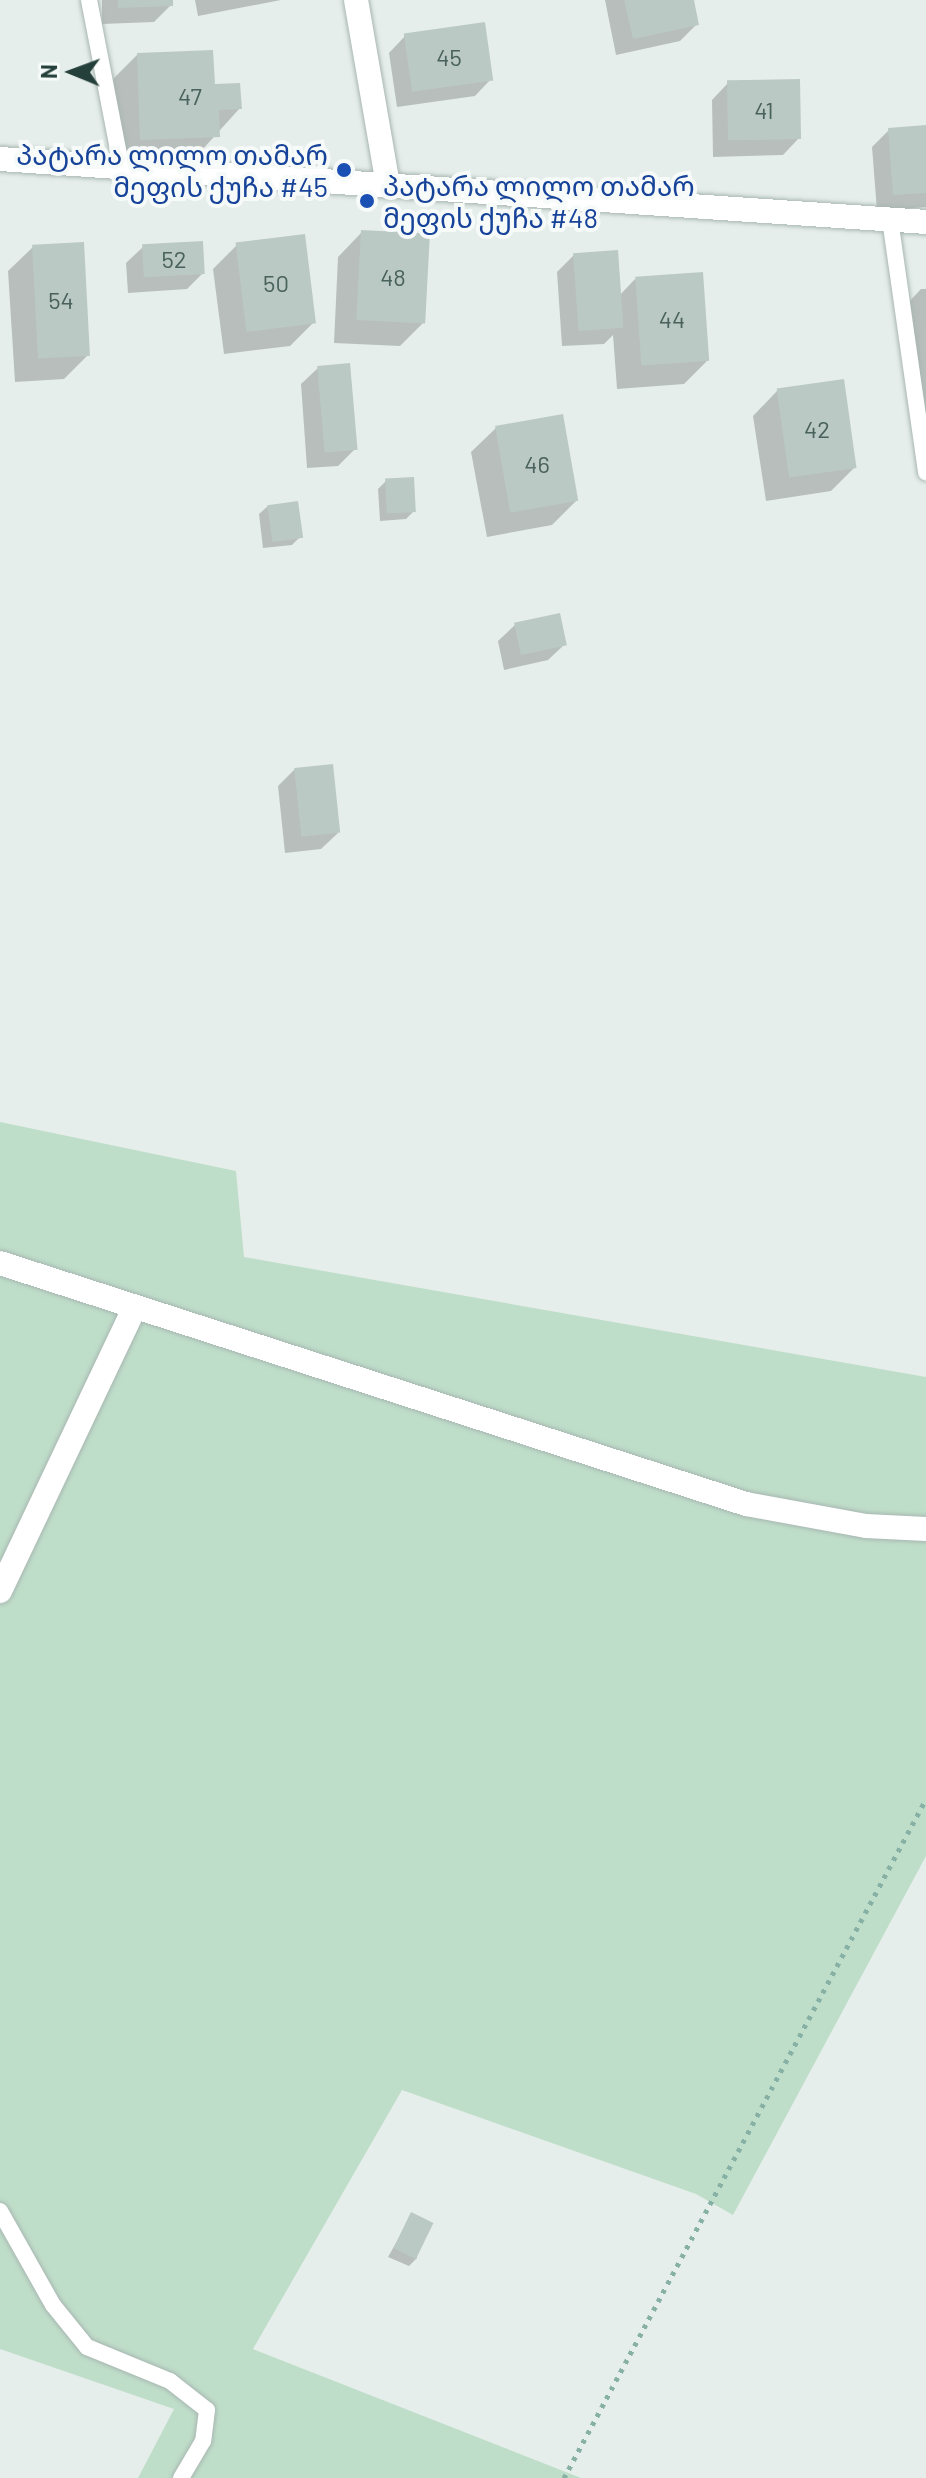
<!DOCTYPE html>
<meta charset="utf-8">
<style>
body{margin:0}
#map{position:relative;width:926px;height:2478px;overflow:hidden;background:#e6eeeb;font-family:Barlow,"Noto Sans Georgian",sans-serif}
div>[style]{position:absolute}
.green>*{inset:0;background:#bfdec9}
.shadow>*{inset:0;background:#0003}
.building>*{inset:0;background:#bbc9c4;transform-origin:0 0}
.path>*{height:5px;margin-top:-2.5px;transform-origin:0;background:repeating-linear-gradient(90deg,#87b1a5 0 4px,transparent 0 10px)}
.roads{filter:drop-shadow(0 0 2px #a8b6b2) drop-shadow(0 0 2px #a8b6b2)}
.service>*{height:16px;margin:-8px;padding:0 8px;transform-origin:8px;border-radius:8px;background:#fff}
.minor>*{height:24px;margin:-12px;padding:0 12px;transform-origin:12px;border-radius:12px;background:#fff}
.tertiary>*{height:24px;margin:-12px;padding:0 12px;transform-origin:12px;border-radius:12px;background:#fff}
.dots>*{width:22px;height:22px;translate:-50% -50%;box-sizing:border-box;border:4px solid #f6faf9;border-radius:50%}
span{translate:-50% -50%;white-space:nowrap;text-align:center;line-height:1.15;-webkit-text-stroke:8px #f6faf9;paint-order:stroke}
.number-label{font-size:24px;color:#4a625c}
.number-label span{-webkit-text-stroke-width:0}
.transit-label{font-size:28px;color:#164399}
.right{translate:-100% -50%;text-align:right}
.left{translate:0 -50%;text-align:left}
.north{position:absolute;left:32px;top:32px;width:80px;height:80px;-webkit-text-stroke:6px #f6faf9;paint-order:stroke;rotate:271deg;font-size:22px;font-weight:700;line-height:32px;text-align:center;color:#25403a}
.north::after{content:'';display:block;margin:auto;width:28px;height:36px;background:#25403a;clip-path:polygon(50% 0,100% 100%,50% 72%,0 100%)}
</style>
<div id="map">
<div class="green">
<i style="clip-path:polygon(0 1122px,236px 1171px,244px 1257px,926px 1377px,926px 1856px,733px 2215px,696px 2194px,402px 2090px,253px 2349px,581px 2478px,138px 2478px,174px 2409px,0 2349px)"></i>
</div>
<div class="shadow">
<i style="clip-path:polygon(102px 0,171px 0,171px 5px,154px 22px,102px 24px)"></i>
<i style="clip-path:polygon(195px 0,281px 0,198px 16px)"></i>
<i style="clip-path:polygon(605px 0,692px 0,697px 24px,680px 41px,616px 55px)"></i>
<i style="clip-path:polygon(405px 36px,491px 79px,475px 96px,397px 107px,389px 53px)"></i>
<i style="clip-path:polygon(137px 55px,213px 86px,240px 108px,193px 160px,116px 163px,113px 79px)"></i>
<i style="clip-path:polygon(728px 83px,799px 138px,783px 155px,713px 157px,712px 100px)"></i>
<i style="clip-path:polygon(926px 127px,926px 207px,877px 211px,872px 147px,889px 130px)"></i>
<i style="clip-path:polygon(362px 232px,424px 322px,400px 346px,334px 343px,338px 257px)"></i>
<i style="clip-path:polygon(237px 245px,314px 322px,290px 346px,224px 354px,213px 269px)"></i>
<i style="clip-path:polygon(33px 247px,88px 355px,64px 379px,15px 382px,8px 271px)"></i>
<i style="clip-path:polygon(143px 247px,203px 273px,187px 289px,128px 293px,126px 263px)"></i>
<i style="clip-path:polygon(574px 255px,619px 296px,635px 279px,708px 360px,684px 384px,617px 389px,613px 335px,604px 344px,562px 346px,557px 272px)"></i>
<i style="clip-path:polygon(921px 289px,926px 289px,926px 458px,916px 459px,905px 374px,905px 306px)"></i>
<i style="clip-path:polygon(318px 368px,355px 449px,338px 466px,307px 468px,301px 384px)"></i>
<i style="clip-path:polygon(777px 391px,855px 467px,831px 491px,766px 501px,753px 416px)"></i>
<i style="clip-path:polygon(496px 428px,576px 501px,552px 525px,487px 537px,471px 452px)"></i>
<i style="clip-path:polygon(386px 481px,414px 511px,406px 519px,380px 521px,378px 489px)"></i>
<i style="clip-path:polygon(268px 506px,300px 537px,292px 545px,263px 548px,259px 514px)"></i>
<i style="clip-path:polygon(515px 625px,565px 644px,548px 660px,504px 670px,498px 641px)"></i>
<i style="clip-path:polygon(295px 769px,338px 833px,321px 849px,285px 853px,278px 786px)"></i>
<i style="clip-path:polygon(412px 2215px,417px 2258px,409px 2266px,388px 2257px)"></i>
</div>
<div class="building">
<i style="clip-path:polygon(118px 0,173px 0,173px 6px,118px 8px)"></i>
<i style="clip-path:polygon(624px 0,694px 0,699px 25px,633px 39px)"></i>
<i style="left:485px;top:22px;width:59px;height:82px;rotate:82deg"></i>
<i style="clip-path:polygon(213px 50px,215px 84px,240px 83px,242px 109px,219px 110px,220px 137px,140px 140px,137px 53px)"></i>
<i style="left:800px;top:79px;width:60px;height:73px;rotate:89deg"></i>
<i style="clip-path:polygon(926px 125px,926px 193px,893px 195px,888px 128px)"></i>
<i style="left:361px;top:230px;width:69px;height:90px;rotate:3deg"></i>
<i style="left:305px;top:234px;width:90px;height:70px;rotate:83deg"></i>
<i style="left:203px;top:241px;width:33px;height:61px;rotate:87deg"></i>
<i style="left:84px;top:242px;width:114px;height:52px;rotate:87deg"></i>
<i style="left:618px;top:250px;width:78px;height:45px;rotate:86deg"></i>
<i style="left:703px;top:272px;width:89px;height:68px;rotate:86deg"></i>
<i style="left:350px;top:363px;width:87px;height:33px;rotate:85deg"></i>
<i style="left:844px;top:379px;width:90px;height:68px;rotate:82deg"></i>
<i style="left:563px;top:414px;width:88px;height:69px;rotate:80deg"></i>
<i style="left:414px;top:477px;width:35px;height:29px;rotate:87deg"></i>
<i style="left:298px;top:501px;width:37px;height:31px;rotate:82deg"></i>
<i style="left:560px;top:613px;width:33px;height:47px;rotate:78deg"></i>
<i style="left:333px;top:764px;width:69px;height:39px;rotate:84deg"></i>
<i style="left:411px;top:2212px;width:25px;height:40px;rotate:26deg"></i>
</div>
<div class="path">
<i style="left:564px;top:2478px;width:769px;rotate:-61.94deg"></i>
</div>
<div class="roads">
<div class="service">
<i style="left:89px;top:0;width:172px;rotate:79deg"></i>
<i style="left:890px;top:219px;width:256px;rotate:81.9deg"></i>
<i style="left:0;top:2211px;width:108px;rotate:60.6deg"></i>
<i style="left:53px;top:2305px;width:54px;rotate:51deg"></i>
<i style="left:87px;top:2347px;width:90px;rotate:22.3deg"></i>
<i style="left:170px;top:2381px;width:47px;rotate:38.1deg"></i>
<i style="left:207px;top:2410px;width:31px;rotate:97deg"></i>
<i style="left:203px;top:2441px;width:43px;rotate:120.7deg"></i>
</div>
<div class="minor">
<i style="left:356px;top:0;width:189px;rotate:80.2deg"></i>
<i style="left:0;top:1263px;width:784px;rotate:17.9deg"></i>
<i style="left:746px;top:1504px;width:122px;rotate:10.4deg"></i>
<i style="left:866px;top:1526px;width:60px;rotate:2.9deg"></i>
<i style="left:0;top:1591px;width:314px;rotate:-64.6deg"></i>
</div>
<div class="tertiary">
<i style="left:0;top:159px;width:928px;rotate:3.89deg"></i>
</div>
</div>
<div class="dots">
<i style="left:344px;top:170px;background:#1a4fb4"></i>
<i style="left:367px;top:201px;background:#1a4fb4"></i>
</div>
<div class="number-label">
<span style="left:449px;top:57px">45</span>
<span style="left:190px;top:96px">47</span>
<span style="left:764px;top:110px">41</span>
<span style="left:174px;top:259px">52</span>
<span style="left:393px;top:277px">48</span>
<span style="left:276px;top:283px">50</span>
<span style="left:61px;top:300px">54</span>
<span style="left:672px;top:319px">44</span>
<span style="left:817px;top:429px">42</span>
<span style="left:537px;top:464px">46</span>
</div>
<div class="transit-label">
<span class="right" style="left:328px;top:170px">პატარა ლილო თამარ<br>მეფის ქუჩა #45</span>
<span class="left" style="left:383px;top:201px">პატარა ლილო თამარ<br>მეფის ქუჩა #48</span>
</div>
<div class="north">N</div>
</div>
